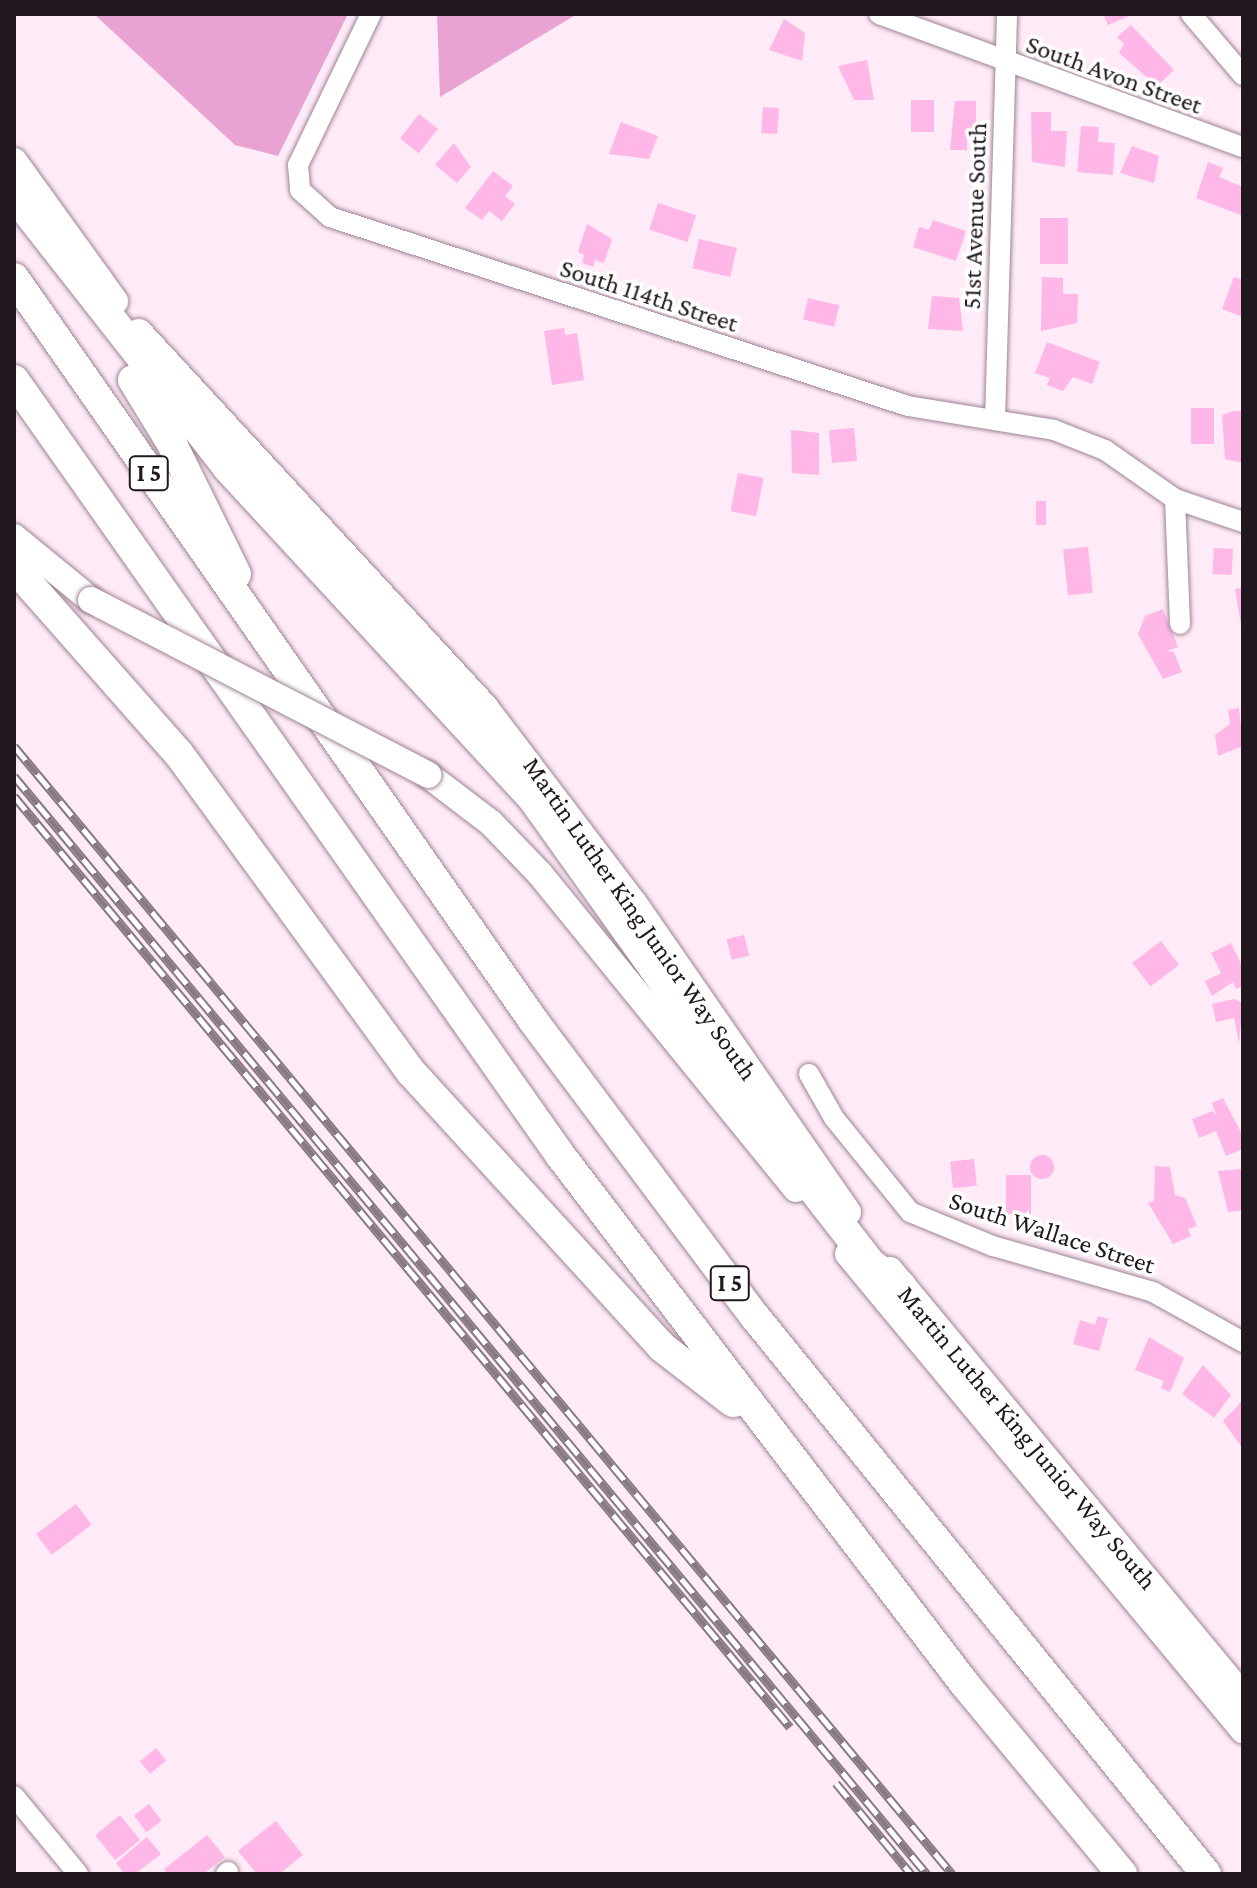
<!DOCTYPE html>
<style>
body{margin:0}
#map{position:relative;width:1257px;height:1888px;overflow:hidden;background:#feebf7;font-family:"Crimson Pro",serif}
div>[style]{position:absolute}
.forest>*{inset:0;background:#e9a3d2}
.building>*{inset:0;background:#feb7e6;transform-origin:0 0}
.round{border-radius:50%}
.roads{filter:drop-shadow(0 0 2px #9e8394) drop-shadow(0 0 2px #9e8394)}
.minor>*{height:20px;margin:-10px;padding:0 10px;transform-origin:10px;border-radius:10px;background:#fff}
.major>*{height:26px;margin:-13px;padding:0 13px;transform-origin:13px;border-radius:13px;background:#fff}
.highway>*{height:30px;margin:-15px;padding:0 15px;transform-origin:15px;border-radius:15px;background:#fff}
.rail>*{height:9px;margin-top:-4.5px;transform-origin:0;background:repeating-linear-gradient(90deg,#fff 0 18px,#887a83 0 36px);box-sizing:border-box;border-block:2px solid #887a83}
.bridges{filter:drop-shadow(0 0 2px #9e8394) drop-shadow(0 0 2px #9e8394)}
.major-bridge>*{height:26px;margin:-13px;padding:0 13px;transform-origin:13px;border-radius:13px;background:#fff}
span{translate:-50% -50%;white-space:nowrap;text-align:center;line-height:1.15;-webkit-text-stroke:7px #fff;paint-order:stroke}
.shield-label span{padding:2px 6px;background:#fff;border:2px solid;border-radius:6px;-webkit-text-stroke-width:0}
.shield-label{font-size:24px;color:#21171e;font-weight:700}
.street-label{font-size:26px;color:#21171e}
.frame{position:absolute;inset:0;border:16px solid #21171e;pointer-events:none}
</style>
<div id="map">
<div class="forest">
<i style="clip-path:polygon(94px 14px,348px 14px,278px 156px,235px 145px)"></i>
<i style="clip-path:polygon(437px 14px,577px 14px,440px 97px)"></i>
</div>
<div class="building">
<i style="clip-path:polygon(1103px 14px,1134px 14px,1108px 25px)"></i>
<i style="clip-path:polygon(784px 19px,805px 33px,802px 61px,769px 50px)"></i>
<i style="clip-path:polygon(1131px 25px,1174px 70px,1157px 86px,1119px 53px,1124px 44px,1117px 37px)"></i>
<i style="clip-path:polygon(867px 60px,874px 100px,854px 100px,838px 66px)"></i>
<i style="left:934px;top:100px;width:32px;height:23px;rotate:90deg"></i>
<i style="clip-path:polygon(955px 101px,976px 101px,976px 132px,967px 132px,967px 150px,950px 150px)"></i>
<i style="left:763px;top:107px;width:16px;height:26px;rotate:4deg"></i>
<i style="clip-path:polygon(1031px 112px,1051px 112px,1051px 131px,1067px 131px,1065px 167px,1032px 162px)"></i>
<i style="left:419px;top:114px;width:24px;height:31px;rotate:38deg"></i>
<i style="clip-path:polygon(621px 122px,658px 136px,649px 159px,609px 154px)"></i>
<i style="clip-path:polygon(1081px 126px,1099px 127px,1098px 142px,1115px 143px,1113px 175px,1077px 172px)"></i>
<i style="clip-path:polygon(454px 143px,471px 167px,457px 183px,435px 165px)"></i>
<i style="clip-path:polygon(1132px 146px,1159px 156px,1154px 183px,1120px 173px)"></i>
<i style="clip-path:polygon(1208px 162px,1223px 168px,1219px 177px,1243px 187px,1243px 216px,1196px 198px)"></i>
<i style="clip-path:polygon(493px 171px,513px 186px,505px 196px,515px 204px,502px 221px,489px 211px,482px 220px,465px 208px)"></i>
<i style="left:658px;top:203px;width:40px;height:28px;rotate:18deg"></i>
<i style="left:1040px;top:218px;width:28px;height:46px"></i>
<i style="clip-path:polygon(933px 220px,966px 231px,956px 261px,913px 247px,919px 227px,929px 230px)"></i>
<i style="clip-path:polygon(587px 224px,612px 239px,604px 263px,595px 260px,593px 267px,582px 263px,584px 255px,578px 252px)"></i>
<i style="left:699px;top:239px;width:39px;height:30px;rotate:13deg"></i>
<i style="clip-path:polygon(1042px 277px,1063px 278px,1063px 294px,1078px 294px,1077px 323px,1041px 331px)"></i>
<i style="clip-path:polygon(1234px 277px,1243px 280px,1243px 317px,1222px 309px)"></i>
<i style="clip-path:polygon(932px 296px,959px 298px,963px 331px,928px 329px)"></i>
<i style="left:808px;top:298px;width:32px;height:22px;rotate:13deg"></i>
<i style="clip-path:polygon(564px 328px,565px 335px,577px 333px,584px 380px,552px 385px,544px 331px)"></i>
<i style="clip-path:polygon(1047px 342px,1100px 362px,1092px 384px,1073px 377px,1063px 391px,1047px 385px,1050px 378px,1035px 373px)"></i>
<i style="left:1191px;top:408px;width:23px;height:36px"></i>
<i style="clip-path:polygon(1233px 411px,1242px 411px,1243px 463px,1225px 459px,1222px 415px)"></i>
<i style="left:854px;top:428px;width:33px;height:25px;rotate:85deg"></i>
<i style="clip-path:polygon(791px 430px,819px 433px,819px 475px,792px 473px)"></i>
<i style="left:738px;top:473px;width:26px;height:39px;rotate:11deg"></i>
<i style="left:1036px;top:501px;width:10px;height:24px"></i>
<i style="left:1088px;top:547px;width:46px;height:25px;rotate:84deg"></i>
<i style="left:1214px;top:548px;width:19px;height:26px;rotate:3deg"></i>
<i style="clip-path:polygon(1243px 588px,1243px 625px,1241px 625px,1235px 589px)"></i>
<i style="clip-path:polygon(1163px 609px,1178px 647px,1167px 651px,1174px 652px,1182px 672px,1163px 679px,1138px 634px,1145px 616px)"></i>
<i style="clip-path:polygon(1239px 708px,1243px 746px,1218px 756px,1215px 735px,1230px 724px,1228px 710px)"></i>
<i style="left:744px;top:935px;width:21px;height:18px;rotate:76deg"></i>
<i style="left:1161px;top:941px;width:30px;height:36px;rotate:53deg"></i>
<i style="clip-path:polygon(1231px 943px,1243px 968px,1243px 986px,1236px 989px,1233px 982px,1212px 996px,1205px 981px,1221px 973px,1211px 953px)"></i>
<i style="clip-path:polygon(1234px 999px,1243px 1003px,1239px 1043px,1234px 1018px,1216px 1022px,1212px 1004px)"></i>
<i style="clip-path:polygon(1223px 1098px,1243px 1136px,1243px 1149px,1226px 1156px,1216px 1131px,1199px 1138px,1192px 1119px,1213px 1111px,1217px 1116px,1212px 1103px)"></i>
<i class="round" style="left:1030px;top:1155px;width:24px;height:24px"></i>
<i style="left:974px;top:1159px;width:27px;height:24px;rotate:84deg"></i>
<i style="clip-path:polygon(1155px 1166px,1170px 1167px,1175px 1195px,1185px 1198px,1197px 1226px,1188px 1229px,1191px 1236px,1173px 1244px,1148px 1203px,1154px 1201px)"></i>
<i style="clip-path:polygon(1243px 1169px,1243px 1210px,1228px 1212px,1218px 1171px)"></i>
<i style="left:1006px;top:1175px;width:25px;height:39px"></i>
<i style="clip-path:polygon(1098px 1316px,1108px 1319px,1099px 1351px,1073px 1344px,1080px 1320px,1095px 1325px)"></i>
<i style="clip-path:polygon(1149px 1337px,1184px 1358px,1170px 1392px,1161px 1388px,1164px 1381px,1135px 1370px)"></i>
<i style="clip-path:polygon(1203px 1365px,1231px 1395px,1214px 1418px,1182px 1394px)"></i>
<i style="clip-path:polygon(1243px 1400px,1243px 1449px,1223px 1421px)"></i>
<i style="left:76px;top:1504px;width:26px;height:50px;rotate:53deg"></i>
<i style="left:156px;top:1748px;width:16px;height:21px;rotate:50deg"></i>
<i style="left:149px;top:1804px;width:21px;height:19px;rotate:53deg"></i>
<i style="left:120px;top:1815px;width:32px;height:32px;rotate:51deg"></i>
<i style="clip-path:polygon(276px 1821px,303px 1855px,279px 1874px,257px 1874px,238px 1851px)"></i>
<i style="clip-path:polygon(207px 1835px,225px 1857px,203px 1874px,168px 1874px,164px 1869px)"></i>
<i style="clip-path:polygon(147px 1837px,161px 1854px,135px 1874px,125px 1874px,116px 1863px)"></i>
</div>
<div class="roads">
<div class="minor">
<i style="left:371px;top:14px;width:168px;rotate:115.8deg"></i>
<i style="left:298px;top:165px;width:25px;rotate:85deg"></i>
<i style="left:300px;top:190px;width:40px;rotate:42deg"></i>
<i style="left:330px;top:217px;width:608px;rotate:18.11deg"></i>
<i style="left:908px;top:406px;width:148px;rotate:9.3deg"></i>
<i style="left:1054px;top:430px;width:55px;rotate:21.4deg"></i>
<i style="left:1105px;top:450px;width:85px;rotate:35deg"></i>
<i style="left:1175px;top:499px;width:72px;rotate:18.7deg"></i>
<i style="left:879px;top:14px;width:388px;rotate:20.1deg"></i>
<i style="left:1191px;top:14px;width:80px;rotate:49.6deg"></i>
<i style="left:995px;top:420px;width:406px;rotate:-88.3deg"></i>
<i style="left:1175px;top:499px;width:125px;rotate:87.7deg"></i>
<i style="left:809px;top:1074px;width:51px;rotate:60.4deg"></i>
<i style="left:834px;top:1118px;width:121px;rotate:51deg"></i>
<i style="left:910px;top:1212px;width:90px;rotate:22.3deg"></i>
<i style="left:993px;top:1246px;width:166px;rotate:16deg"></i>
<i style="left:1153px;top:1292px;width:103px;rotate:29.1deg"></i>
<i style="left:14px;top:1796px;width:101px;rotate:50.6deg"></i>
<i style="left:226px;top:1874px;width:3px;rotate:-45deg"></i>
</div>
<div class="major">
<i style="left:14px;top:161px;width:173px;rotate:54.2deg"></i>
<i style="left:139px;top:332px;width:510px;rotate:47.3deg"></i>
<i style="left:485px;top:707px;width:246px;rotate:52.8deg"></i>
<i style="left:634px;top:903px;width:376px;rotate:55.3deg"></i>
<i style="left:14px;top:537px;width:99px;rotate:39.3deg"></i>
<i style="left:428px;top:775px;width:79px;rotate:37.3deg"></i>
<i style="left:491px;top:823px;width:71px;rotate:46.1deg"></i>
<i style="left:540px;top:874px;width:406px;rotate:50.9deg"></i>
<i style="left:848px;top:1254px;width:619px;rotate:50.31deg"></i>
<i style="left:890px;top:1270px;width:553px;rotate:50.35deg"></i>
</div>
<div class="highway">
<i style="left:14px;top:195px;width:345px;rotate:51.9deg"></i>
<i style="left:227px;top:467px;width:448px;rotate:47.3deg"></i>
<i style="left:531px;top:796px;width:453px;rotate:54.5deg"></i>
<i style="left:794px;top:1165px;width:125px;rotate:52.1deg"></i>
<i style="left:871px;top:1264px;width:37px;rotate:36deg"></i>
<i style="left:14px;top:278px;width:904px;rotate:55.04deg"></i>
<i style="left:532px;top:1019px;width:374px;rotate:53.2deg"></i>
<i style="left:756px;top:1318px;width:715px;rotate:51.01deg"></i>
<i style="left:14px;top:380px;width:948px;rotate:54.83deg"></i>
<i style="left:560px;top:1155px;width:665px;rotate:52.58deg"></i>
<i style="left:964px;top:1683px;width:248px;rotate:50.4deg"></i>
<i style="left:133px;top:380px;width:75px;rotate:58.6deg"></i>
<i style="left:172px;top:444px;width:145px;rotate:63.8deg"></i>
<i style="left:14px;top:567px;width:249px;rotate:48.6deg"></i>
<i style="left:179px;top:754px;width:394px;rotate:53.9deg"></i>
<i style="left:411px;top:1072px;width:372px;rotate:47.6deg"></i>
<i style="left:662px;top:1347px;width:90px;rotate:37.8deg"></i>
</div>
</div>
<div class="rail">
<i style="left:14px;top:746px;width:1467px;rotate:50.25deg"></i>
<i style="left:14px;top:776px;width:1428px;rotate:50.26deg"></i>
<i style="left:14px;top:796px;width:1212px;rotate:50.19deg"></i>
<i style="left:836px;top:1783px;width:118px;rotate:50.5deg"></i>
</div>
<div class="bridges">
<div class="major-bridge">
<i style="left:91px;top:600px;width:380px;rotate:27.4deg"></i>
</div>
</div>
<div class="shield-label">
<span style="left:149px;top:473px">I 5</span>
<span style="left:730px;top:1283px">I 5</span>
</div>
<div class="street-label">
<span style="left:1114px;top:75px;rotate:20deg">South Avon Street</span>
<span style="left:975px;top:216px;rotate:-88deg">51st Avenue South</span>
<span style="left:649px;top:296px;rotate:18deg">South 114th Street</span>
<span style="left:640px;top:919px;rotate:55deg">Martin Luther King Junior Way South</span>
<span style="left:1052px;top:1233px;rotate:18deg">South Wallace Street</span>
<span style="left:1027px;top:1438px;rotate:50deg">Martin Luther King Junior Way South</span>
</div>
<div class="frame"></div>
</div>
